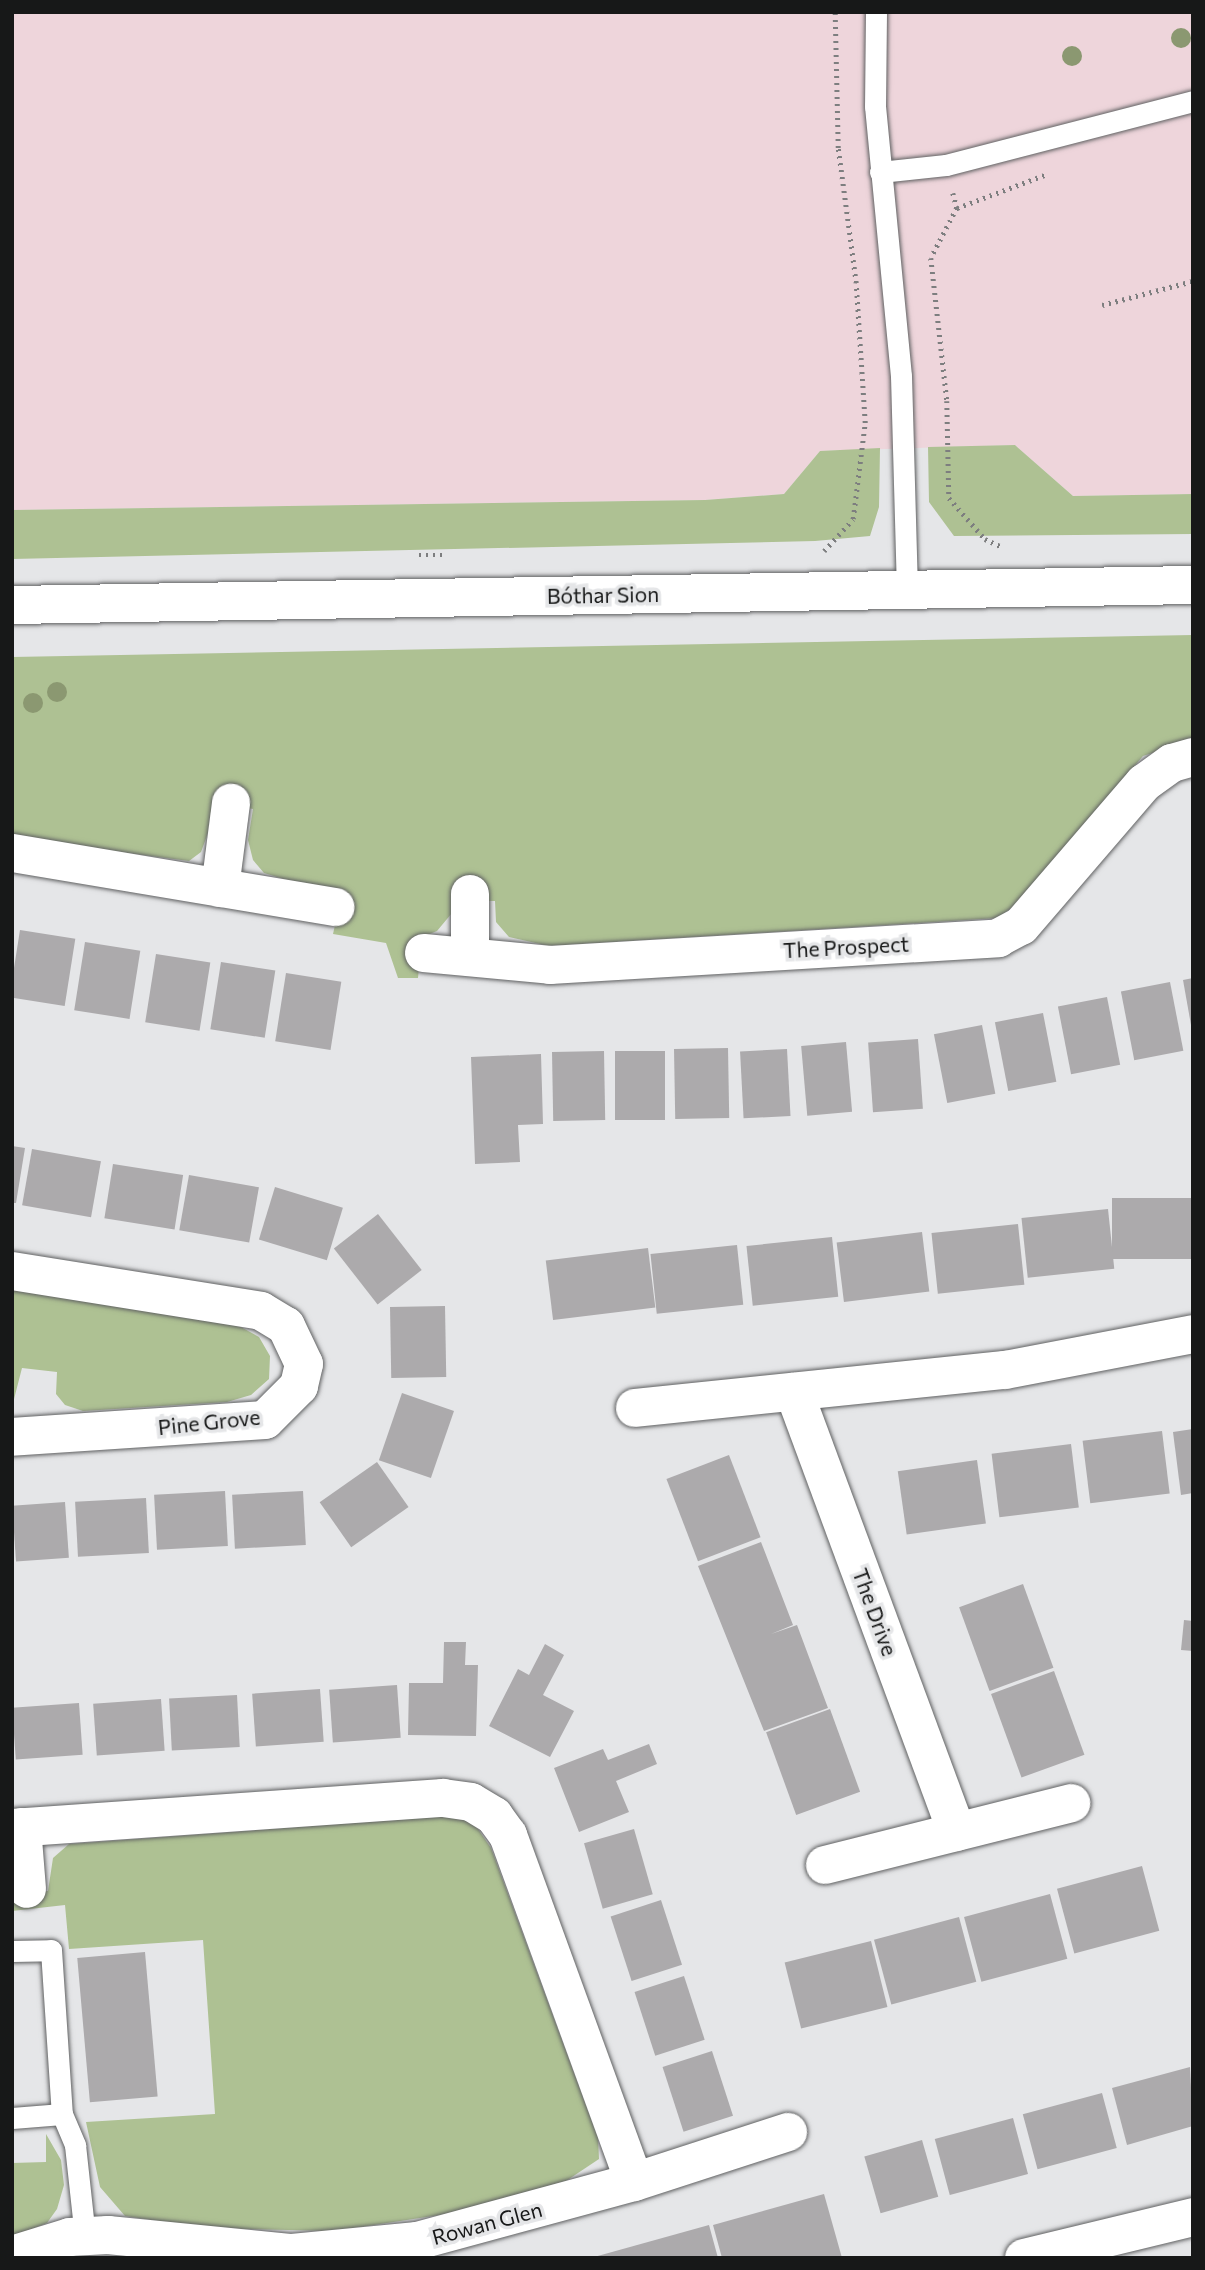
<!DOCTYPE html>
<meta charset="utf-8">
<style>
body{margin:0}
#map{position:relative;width:1205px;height:2270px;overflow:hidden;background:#e5e6e8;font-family:Commissioner,sans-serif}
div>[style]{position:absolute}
.industrial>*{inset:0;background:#eed5db}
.green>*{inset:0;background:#aec193}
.building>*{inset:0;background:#acaaac;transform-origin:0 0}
.path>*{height:4.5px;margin-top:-2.25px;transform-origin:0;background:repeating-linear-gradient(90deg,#7d7e7f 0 2px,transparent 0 7px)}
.roads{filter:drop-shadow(0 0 2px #606162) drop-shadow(0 0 2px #606162)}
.lane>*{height:21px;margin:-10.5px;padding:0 10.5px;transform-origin:10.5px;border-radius:10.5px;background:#fff}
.street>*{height:38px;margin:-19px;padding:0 19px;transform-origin:19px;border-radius:19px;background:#fff}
.secondary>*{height:38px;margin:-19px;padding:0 19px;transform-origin:19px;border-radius:19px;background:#fff}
.trees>*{width:20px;height:20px;margin:-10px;border-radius:50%;background:#8b9871}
span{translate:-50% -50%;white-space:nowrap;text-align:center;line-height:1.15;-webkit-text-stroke:7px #e5e6e8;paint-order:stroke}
.street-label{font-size:21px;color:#171818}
.frame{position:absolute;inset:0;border:14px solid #171818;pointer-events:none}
</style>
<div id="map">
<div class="industrial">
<i style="clip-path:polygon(12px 12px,1193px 12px,1193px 494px,1073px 496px,1015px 445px,820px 451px,784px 494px,705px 500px,12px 510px)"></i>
</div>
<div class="green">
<i style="clip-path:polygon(1015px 445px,1073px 496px,1193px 494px,1193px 534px,954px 536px,929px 502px,928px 447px)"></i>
<i style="clip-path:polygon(880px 448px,879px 507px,870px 536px,815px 541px,12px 559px,12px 510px,705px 500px,784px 494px,820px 451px)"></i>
<i style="clip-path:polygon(1193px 635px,1193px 740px,1143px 756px,1015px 905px,998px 918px,549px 946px,509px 937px,496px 922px,495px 901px,462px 901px,437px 931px,422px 937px,418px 978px,398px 978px,386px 943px,333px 934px,335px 925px,297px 883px,264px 873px,253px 860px,248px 840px,253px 809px,219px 803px,201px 852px,189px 861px,12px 838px,12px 657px)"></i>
<i style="clip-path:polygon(12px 1288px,239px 1326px,259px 1337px,270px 1356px,269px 1379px,251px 1395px,227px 1402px,83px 1411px,65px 1405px,56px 1394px,57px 1372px,22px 1368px,12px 1407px)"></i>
<i style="clip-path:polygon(461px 1815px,478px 1829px,491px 1848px,598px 2138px,599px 2159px,566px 2181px,453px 2213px,334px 2231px,204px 2228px,125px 2216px,100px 2187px,86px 2122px,215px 2114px,203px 1940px,69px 1949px,65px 1905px,12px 1911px,12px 1889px,48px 1891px,53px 1858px,69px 1844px)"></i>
<i style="clip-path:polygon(46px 2134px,61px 2160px,64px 2185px,57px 2209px,47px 2223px,12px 2237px,12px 2163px,46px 2162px)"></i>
</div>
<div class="building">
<i style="left:20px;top:930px;width:56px;height:68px;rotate:9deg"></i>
<i style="left:85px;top:942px;width:56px;height:69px;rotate:9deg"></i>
<i style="left:156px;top:954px;width:55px;height:69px;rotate:9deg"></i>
<i style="left:221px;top:962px;width:55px;height:68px;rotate:9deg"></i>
<i style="left:286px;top:973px;width:56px;height:69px;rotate:9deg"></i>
<i style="clip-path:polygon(1193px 978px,1193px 1025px,1191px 1025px,1183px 980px)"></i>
<i style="left:1170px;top:982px;width:70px;height:50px;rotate:79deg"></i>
<i style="left:1107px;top:997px;width:69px;height:50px;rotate:79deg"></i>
<i style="left:1043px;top:1013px;width:70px;height:49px;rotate:79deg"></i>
<i style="left:982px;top:1025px;width:70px;height:49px;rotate:79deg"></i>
<i style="left:918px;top:1039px;width:70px;height:50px;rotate:86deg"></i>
<i style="left:846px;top:1042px;width:70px;height:45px;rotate:85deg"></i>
<i style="left:728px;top:1048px;width:70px;height:54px;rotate:89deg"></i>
<i style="left:787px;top:1049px;width:67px;height:47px;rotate:87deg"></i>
<i style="left:604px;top:1051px;width:69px;height:52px;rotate:89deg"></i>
<i style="left:615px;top:1051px;width:50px;height:69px"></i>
<i style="clip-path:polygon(541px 1054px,543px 1124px,518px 1125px,520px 1162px,475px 1164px,471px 1057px)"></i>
<i style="clip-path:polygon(12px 1146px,25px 1148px,16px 1203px,12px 1203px)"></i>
<i style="left:32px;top:1149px;width:70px;height:57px;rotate:10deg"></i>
<i style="left:113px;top:1164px;width:71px;height:55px;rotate:9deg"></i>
<i style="left:189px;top:1175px;width:71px;height:56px;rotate:10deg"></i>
<i style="left:275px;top:1187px;width:71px;height:55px;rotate:17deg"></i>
<i style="left:1193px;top:1198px;width:61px;height:81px;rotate:90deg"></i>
<i style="left:1108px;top:1209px;width:60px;height:87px;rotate:84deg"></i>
<i style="left:378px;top:1214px;width:71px;height:56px;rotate:52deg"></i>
<i style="left:1018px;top:1224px;width:61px;height:87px;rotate:84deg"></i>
<i style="left:922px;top:1232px;width:60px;height:86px;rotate:83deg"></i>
<i style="left:832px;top:1237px;width:60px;height:86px;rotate:84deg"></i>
<i style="left:737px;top:1245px;width:60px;height:87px;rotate:84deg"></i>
<i style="left:648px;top:1248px;width:60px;height:103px;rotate:83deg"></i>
<i style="left:445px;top:1306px;width:71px;height:55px;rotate:89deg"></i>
<i style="left:402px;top:1393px;width:55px;height:71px;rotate:19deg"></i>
<i style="clip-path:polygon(1193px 1429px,1193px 1493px,1181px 1495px,1173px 1432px)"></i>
<i style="left:1162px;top:1431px;width:63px;height:80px;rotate:83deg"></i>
<i style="left:1071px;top:1444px;width:64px;height:80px;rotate:83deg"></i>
<i style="left:729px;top:1455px;width:88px;height:67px;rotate:69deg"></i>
<i style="left:977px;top:1460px;width:64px;height:80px;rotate:82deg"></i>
<i style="left:377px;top:1462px;width:55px;height:70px;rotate:55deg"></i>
<i style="left:225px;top:1491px;width:55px;height:71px;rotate:87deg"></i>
<i style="left:303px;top:1491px;width:54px;height:71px;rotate:87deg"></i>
<i style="left:146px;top:1498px;width:55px;height:71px;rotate:87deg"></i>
<i style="left:65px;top:1502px;width:56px;height:53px;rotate:86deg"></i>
<i style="clip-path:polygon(761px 1542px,793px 1625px,771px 1634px,797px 1625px,828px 1708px,764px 1731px,698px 1566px)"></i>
<i style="left:1023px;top:1584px;width:89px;height:68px;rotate:70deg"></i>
<i style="clip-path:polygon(1184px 1620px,1193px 1621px,1193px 1651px,1181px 1650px)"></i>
<i style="clip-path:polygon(444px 1642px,466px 1642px,465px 1665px,478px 1665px,476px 1736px,408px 1735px,409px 1683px,443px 1683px)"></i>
<i style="clip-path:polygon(545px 1644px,564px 1655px,543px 1695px,574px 1711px,550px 1757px,489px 1726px,518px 1669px,529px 1675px)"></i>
<i style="left:1054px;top:1671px;width:89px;height:67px;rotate:70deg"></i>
<i style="left:397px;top:1685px;width:53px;height:68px;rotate:86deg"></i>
<i style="left:320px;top:1689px;width:53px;height:68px;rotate:86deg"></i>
<i style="left:237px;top:1695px;width:52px;height:68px;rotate:87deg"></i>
<i style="left:161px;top:1699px;width:52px;height:68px;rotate:86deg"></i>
<i style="left:79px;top:1703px;width:52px;height:67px;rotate:86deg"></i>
<i style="left:830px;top:1709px;width:88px;height:68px;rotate:70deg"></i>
<i style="clip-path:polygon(649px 1744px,657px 1764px,616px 1781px,629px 1812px,579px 1832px,554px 1768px,603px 1749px,608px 1760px)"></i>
<i style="left:634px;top:1829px;width:68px;height:52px;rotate:74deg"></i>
<i style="left:1142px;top:1866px;width:67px;height:88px;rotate:75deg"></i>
<i style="left:1050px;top:1894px;width:67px;height:89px;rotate:75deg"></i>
<i style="left:661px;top:1900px;width:68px;height:53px;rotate:72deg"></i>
<i style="left:959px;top:1917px;width:67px;height:88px;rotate:75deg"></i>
<i style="left:871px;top:1941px;width:68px;height:89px;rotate:76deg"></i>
<i style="left:145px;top:1952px;width:145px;height:68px;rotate:85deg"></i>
<i style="left:684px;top:1976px;width:67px;height:52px;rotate:72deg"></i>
<i style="left:712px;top:2051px;width:68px;height:52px;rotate:72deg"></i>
<i style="clip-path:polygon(1190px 2067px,1193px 2126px,1127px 2145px,1112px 2088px)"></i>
<i style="left:1102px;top:2093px;width:57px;height:82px;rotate:75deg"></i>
<i style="left:1013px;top:2118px;width:58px;height:81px;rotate:75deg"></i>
<i style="left:922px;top:2140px;width:59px;height:60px;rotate:74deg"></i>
<i style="clip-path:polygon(824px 2194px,842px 2258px,722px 2258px,713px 2225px)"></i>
<i style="clip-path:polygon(709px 2225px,718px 2258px,594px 2258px,594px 2257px)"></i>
</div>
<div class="path">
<i style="left:953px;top:193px;width:16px;rotate:75deg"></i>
<i style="left:957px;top:208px;width:56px;rotate:117.5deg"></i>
<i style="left:931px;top:258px;width:144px;rotate:83.6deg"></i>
<i style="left:947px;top:401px;width:97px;rotate:88.8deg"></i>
<i style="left:949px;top:498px;width:55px;rotate:48.7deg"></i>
<i style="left:985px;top:539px;width:19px;rotate:25deg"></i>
<i style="left:957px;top:208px;width:96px;rotate:-20.7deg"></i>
<i style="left:1102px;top:305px;width:94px;rotate:-14.8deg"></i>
<i style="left:824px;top:551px;width:43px;rotate:-47.8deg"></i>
<i style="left:853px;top:519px;width:97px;rotate:-82.9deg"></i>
<i style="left:865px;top:423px;width:140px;rotate:-93.7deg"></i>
<i style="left:856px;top:283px;width:136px;rotate:-97.6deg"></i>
<i style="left:838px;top:148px;width:136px;rotate:-91.3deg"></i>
<i style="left:419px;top:555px;width:26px"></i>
</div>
<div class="roads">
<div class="lane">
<i style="left:876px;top:12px;width:94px;rotate:90.6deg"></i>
<i style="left:875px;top:106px;width:271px;rotate:84.5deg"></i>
<i style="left:901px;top:376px;width:212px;rotate:88.4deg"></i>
<i style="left:880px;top:172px;width:66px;rotate:-6.1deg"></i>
<i style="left:946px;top:165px;width:255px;rotate:-14.5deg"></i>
<i style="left:12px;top:1951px;width:39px;rotate:-1deg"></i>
<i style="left:51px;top:1950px;width:164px;rotate:86.2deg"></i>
<i style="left:62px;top:2114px;width:34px;rotate:67deg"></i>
<i style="left:75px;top:2145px;width:93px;rotate:83.8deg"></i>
<i style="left:12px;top:2118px;width:50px;rotate:-4.6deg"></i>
</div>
<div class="street">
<i style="left:12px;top:853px;width:328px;rotate:9.5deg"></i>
<i style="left:220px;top:888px;width:86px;rotate:-82.6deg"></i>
<i style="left:424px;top:953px;width:127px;rotate:5.4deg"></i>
<i style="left:550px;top:965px;width:449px;rotate:-3.4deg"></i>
<i style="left:998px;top:938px;width:26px;rotate:-28deg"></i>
<i style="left:1021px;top:926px;width:189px;rotate:-49.3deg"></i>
<i style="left:1144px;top:783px;width:34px;rotate:-36deg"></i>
<i style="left:1172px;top:763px;width:22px;rotate:-16deg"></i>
<i style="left:470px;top:957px;width:63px;rotate:-90deg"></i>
<i style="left:12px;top:1271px;width:252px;rotate:9.1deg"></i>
<i style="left:261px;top:1311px;width:29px;rotate:31deg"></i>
<i style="left:286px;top:1326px;width:42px;rotate:64.7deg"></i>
<i style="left:304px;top:1364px;width:23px;rotate:103deg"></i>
<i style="left:299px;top:1386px;width:48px;rotate:135deg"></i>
<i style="left:265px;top:1420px;width:254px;rotate:176.2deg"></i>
<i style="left:794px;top:1392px;width:469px;rotate:69.7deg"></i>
<i style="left:635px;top:1408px;width:372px;rotate:-5.9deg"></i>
<i style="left:1005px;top:1370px;width:191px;rotate:-10.8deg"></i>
<i style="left:22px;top:1827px;width:62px;rotate:85.4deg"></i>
<i style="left:12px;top:1828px;width:432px;rotate:-4deg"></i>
<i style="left:443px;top:1798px;width:28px;rotate:8deg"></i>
<i style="left:471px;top:1802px;width:27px;rotate:31deg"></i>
<i style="left:494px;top:1816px;width:24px;rotate:54deg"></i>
<i style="left:508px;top:1835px;width:369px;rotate:70deg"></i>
<i style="left:825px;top:1865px;width:254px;rotate:-14.1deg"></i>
<i style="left:12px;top:2255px;width:61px;rotate:-17.2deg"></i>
<i style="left:70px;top:2237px;width:38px;rotate:-3deg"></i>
<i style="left:108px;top:2235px;width:185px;rotate:5.6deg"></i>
<i style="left:292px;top:2253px;width:126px;rotate:-5.5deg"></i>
<i style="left:417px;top:2241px;width:225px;rotate:-15.2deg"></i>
<i style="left:634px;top:2182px;width:162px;rotate:-18deg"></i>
<i style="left:1024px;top:2258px;width:174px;rotate:-13.6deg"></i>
</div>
<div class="secondary">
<i style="left:12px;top:605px;width:1181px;rotate:-0.97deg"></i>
</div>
</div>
<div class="trees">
<i style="left:1181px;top:38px"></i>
<i style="left:1072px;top:56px"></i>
<i style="left:57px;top:692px"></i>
<i style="left:33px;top:703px"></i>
</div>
<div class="street-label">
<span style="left:603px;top:595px;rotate:-1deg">Bóthar Sion</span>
<span style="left:846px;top:947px;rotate:-3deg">The Prospect</span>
<span style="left:209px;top:1422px;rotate:-6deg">Pine Grove</span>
<span style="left:875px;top:1612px;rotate:70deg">The Drive</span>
<span style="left:487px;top:2223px;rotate:-15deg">Rowan Glen</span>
</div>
<div class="frame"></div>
</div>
